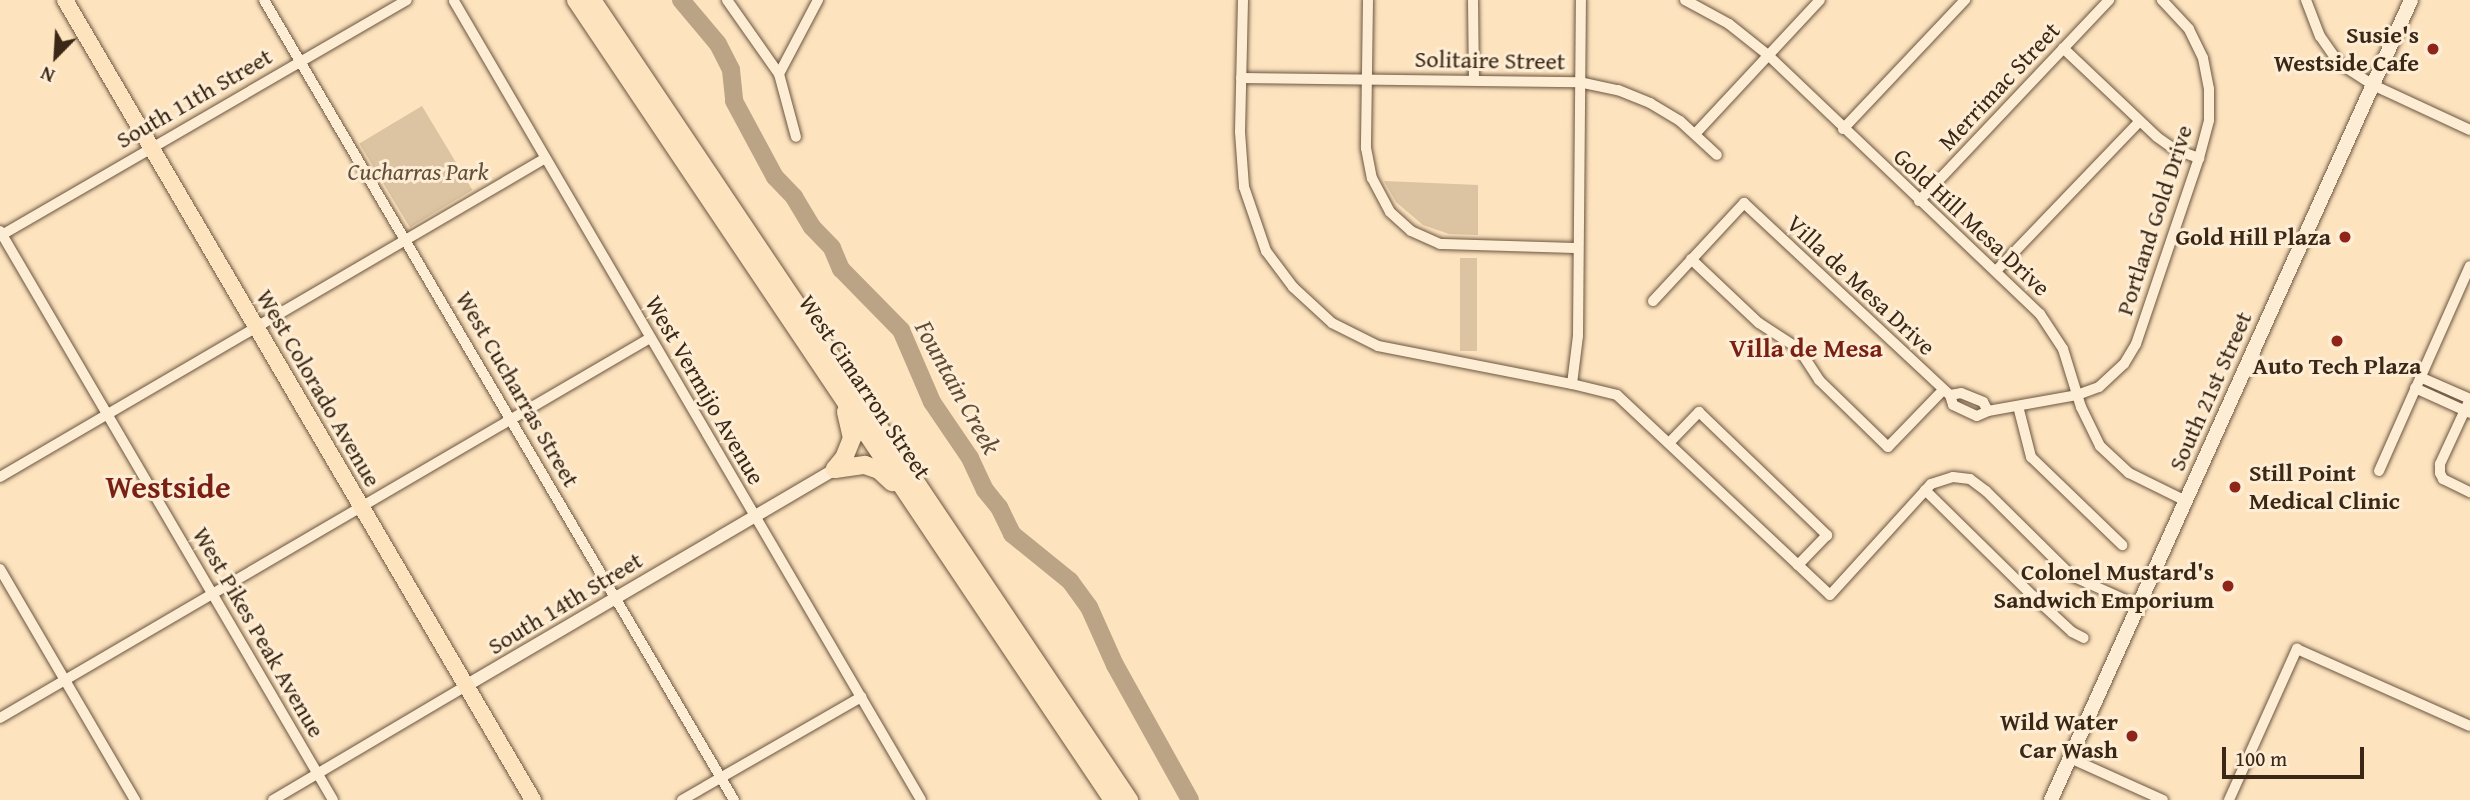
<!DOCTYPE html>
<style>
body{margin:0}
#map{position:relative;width:2470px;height:800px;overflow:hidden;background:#fde3be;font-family:"Gentium Book Plus",serif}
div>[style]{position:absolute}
.green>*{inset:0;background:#dcc3a1;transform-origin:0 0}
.river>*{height:18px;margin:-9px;padding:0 9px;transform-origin:9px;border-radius:9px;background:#bba385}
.roads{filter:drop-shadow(0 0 2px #6b5640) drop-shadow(0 0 2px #6b5640)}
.minor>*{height:10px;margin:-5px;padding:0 5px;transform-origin:5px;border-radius:5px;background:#feedd5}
.tertiary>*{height:12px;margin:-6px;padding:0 6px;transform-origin:6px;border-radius:6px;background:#feedd5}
.secondary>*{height:14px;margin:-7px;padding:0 7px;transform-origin:7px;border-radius:7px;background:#feedd5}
.primary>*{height:16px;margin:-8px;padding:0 8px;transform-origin:8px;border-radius:8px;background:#fde3be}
.trunk>*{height:18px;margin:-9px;padding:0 9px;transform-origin:9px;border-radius:9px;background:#fde3be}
.dots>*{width:19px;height:19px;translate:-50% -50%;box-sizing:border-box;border:4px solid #feedd5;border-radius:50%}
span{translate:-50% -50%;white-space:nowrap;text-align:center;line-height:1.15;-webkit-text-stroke:6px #feedd5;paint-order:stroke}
.poi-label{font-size:24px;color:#3a2716;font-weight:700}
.right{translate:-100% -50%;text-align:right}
.left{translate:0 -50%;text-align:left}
.street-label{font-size:24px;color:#3a2716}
.park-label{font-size:24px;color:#624e39;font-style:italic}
.neighbourhood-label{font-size:26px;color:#7a1f14;font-weight:700}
.water-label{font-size:26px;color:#614c37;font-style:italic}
.district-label{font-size:32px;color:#7a1f14;font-weight:700}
.north{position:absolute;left:21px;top:21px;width:70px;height:70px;-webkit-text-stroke:5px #feedd5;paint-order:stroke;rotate:204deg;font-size:19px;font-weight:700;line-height:28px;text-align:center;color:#3a2716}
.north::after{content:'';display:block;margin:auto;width:24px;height:32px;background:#3a2716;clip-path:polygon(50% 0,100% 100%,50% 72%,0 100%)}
.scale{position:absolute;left:2222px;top:747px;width:142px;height:32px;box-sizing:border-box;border:4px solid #3a2716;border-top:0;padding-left:9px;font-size:21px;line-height:24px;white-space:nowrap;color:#3a2716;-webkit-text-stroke:5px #feedd5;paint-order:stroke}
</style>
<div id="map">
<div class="green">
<i style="left:422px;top:106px;width:98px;height:73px;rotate:59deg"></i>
<i style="clip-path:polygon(1384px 181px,1478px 185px,1478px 235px,1449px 234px,1423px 225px,1396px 202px)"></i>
<i style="left:1460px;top:258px;width:17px;height:93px"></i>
</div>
<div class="river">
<i style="left:681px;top:0;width:57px;rotate:49.9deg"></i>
<i style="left:718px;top:44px;width:29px;rotate:63deg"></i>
<i style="left:731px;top:70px;width:31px;rotate:84deg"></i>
<i style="left:734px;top:101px;width:86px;rotate:61.7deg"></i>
<i style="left:775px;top:177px;width:28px;rotate:46deg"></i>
<i style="left:794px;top:197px;width:35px;rotate:59deg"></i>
<i style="left:812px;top:227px;width:29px;rotate:46deg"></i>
<i style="left:832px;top:248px;width:23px;rotate:67deg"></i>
<i style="left:841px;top:269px;width:86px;rotate:45.5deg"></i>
<i style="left:901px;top:330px;width:78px;rotate:66.7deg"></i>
<i style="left:932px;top:402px;width:68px;rotate:55.8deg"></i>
<i style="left:970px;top:458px;width:35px;rotate:65deg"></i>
<i style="left:985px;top:490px;width:22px;rotate:51deg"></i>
<i style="left:999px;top:507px;width:30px;rotate:64deg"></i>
<i style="left:1012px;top:534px;width:75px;rotate:39deg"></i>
<i style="left:1070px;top:581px;width:32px;rotate:54deg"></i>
<i style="left:1089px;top:607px;width:64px;rotate:65.9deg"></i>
<i style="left:1115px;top:665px;width:154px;rotate:60.9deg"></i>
</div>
<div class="roads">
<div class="minor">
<i style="left:264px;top:0;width:928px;rotate:59.57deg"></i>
<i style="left:727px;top:0;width:90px;rotate:54.9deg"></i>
<i style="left:779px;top:74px;width:65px;rotate:74.9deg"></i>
<i style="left:1243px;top:0;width:132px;rotate:91.3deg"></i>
<i style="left:1240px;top:132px;width:55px;rotate:85.8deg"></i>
<i style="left:1244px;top:187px;width:68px;rotate:71deg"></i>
<i style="left:1266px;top:251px;width:45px;rotate:53.1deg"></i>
<i style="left:1293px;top:287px;width:53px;rotate:42.7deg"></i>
<i style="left:1332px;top:323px;width:51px;rotate:26.6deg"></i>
<i style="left:1378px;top:346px;width:198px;rotate:11.1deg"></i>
<i style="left:1572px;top:384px;width:48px;rotate:-82.9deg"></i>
<i style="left:1578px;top:336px;width:336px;rotate:-89.5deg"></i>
<i style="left:1368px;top:0;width:148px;rotate:90.8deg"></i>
<i style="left:1366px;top:148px;width:31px;rotate:79deg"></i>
<i style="left:1372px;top:178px;width:38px;rotate:62deg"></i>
<i style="left:1390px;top:212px;width:28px;rotate:42deg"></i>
<i style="left:1411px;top:231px;width:32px;rotate:24deg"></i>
<i style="left:1440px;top:244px;width:138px;rotate:1.7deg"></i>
<i style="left:1473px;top:0;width:80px;rotate:89.3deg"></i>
<i style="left:1685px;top:0;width:50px;rotate:28.6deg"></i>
<i style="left:1729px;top:24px;width:50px;rotate:38.5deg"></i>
<i style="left:1768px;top:55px;width:376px;rotate:43.6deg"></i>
<i style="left:2040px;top:314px;width:42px;rotate:56.7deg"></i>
<i style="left:2063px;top:349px;width:61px;rotate:72.8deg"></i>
<i style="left:2081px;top:407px;width:43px;rotate:64deg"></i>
<i style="left:2100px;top:446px;width:40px;rotate:43deg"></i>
<i style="left:2129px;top:473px;width:64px;rotate:26.2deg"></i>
<i style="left:2306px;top:0;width:39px;rotate:69deg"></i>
<i style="left:2320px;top:36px;width:33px;rotate:55deg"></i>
<i style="left:2339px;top:63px;width:40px;rotate:32.9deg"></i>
<i style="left:2373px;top:85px;width:107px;rotate:24.9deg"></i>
<i style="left:454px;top:1px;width:925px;rotate:59.69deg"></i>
<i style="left:2063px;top:48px;width:129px;rotate:43.4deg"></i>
<i style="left:2157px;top:137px;width:21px;rotate:35deg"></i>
<i style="left:2174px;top:149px;width:27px;rotate:20deg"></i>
<i style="left:779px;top:74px;width:84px;rotate:-62.2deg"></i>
<i style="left:1241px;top:78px;width:338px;rotate:0.7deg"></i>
<i style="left:1579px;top:82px;width:40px;rotate:12deg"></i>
<i style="left:1618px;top:90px;width:35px;rotate:22deg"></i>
<i style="left:1650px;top:103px;width:35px;rotate:31deg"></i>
<i style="left:1680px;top:121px;width:50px;rotate:42.6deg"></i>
<i style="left:1843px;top:129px;width:178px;rotate:-46.6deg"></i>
<i style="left:1695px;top:134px;width:183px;rotate:-47deg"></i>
<i style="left:1919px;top:201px;width:277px;rotate:-46.6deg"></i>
<i style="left:0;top:231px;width:659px;rotate:59.66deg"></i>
<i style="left:0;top:236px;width:470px;rotate:-30.1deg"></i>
<i style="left:1691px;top:259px;width:93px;rotate:43.3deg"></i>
<i style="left:1759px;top:323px;width:48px;rotate:33deg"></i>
<i style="left:1799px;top:349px;width:37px;rotate:57deg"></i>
<i style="left:1819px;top:380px;width:96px;rotate:44.2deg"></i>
<i style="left:1888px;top:447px;width:79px;rotate:-46deg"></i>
<i style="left:1996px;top:271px;width:207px;rotate:-46.2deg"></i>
<i style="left:1653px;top:301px;width:134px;rotate:-47.1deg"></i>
<i style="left:1744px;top:203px;width:282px;rotate:43deg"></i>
<i style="left:1950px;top:395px;width:10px;rotate:73deg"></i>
<i style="left:1953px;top:405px;width:26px;rotate:25deg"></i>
<i style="left:1977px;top:416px;width:12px;rotate:-24deg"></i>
<i style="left:1988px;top:411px;width:90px;rotate:-10.2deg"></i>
<i style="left:2077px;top:395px;width:23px;rotate:-20deg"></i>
<i style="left:2099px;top:387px;width:34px;rotate:-43deg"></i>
<i style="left:2124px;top:364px;width:23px;rotate:-59deg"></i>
<i style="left:2136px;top:344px;width:196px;rotate:-71.3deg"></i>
<i style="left:2199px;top:158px;width:39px;rotate:-75deg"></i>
<i style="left:2209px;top:120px;width:31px;rotate:-90deg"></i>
<i style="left:2209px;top:89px;width:32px;rotate:-101deg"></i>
<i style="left:2203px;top:58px;width:32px;rotate:-116deg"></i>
<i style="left:2189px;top:29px;width:40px;rotate:-133deg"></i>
<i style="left:2420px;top:377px;width:55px;rotate:23.7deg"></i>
<i style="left:1572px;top:384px;width:46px;rotate:13.7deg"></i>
<i style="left:1617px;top:395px;width:292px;rotate:43.2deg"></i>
<i style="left:1830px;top:595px;width:150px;rotate:-47.7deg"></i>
<i style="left:1931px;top:484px;width:23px;rotate:-18deg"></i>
<i style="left:1953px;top:477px;width:17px;rotate:7deg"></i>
<i style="left:1970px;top:479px;width:20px;rotate:37deg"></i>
<i style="left:1986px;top:491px;width:121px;rotate:44.7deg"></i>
<i style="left:2072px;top:576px;width:73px;rotate:24.1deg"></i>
<i style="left:2415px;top:388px;width:60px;rotate:24.4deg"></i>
<i style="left:1950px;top:395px;width:11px;rotate:-10deg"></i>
<i style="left:1961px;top:393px;width:24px;rotate:22deg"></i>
<i style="left:1983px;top:402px;width:10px;rotate:61deg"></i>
<i style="left:2470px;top:399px;width:72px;rotate:114.8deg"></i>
<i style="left:2440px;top:464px;width:9px;rotate:90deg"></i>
<i style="left:2440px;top:473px;width:7px;rotate:63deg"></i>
<i style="left:2443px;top:479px;width:30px;rotate:26deg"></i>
<i style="left:2018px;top:406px;width:53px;rotate:75.7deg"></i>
<i style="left:2031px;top:457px;width:127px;rotate:44deg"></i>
<i style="left:1670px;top:442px;width:42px;rotate:-46deg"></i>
<i style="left:1699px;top:412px;width:178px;rotate:43.9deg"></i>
<i style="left:1827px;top:535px;width:42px;rotate:134deg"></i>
<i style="left:2379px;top:471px;width:224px;rotate:-66.1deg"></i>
<i style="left:0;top:477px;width:630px;rotate:-30.31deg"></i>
<i style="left:1925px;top:490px;width:151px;rotate:44.5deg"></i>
<i style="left:2033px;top:596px;width:53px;rotate:42.7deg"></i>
<i style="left:2072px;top:632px;width:13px;rotate:27deg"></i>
<i style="left:0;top:569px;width:268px;rotate:59.7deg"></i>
<i style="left:0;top:718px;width:753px;rotate:-30.31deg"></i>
<i style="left:2070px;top:758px;width:102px;rotate:24.3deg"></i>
<i style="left:273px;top:800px;width:228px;rotate:-30.6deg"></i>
<i style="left:682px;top:800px;width:207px;rotate:-29.9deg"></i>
<i style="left:2229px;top:800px;width:166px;rotate:-65.8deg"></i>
<i style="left:2297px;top:649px;width:189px;rotate:24deg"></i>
</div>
<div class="tertiary">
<i style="left:469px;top:684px;width:424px;rotate:-30.4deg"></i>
</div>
<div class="secondary">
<i style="left:2051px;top:800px;width:877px;rotate:-65.77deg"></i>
</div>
<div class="primary">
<i style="left:65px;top:0;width:927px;rotate:59.67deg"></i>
</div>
<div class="trunk">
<i style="left:576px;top:0;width:964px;rotate:56.13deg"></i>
<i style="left:592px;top:0;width:964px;rotate:56.13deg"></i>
<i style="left:835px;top:469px;width:30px;rotate:-8deg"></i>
<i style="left:865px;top:465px;width:15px;rotate:20deg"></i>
<i style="left:879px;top:470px;width:18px;rotate:43deg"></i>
<i style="left:835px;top:469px;width:14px;rotate:-51deg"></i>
<i style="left:844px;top:458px;width:22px;rotate:-68deg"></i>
<i style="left:852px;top:438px;width:27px;rotate:-103deg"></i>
</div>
</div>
<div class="dots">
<i style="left:2433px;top:49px;background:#8f2418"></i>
<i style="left:2345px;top:237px;background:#8f2418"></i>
<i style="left:2337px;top:341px;background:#8f2418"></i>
<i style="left:2235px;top:487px;background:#8f2418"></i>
<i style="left:2228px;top:586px;background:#8f2418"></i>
<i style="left:2132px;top:736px;background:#8f2418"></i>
</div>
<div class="poi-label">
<span class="right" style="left:2419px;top:49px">Susie's<br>Westside Cafe</span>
<span class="right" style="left:2331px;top:237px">Gold Hill Plaza</span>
<span style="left:2337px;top:366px">Auto Tech Plaza</span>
<span class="left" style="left:2249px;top:487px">Still Point<br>Medical Clinic</span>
<span class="right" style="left:2214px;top:586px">Colonel Mustard's<br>Sandwich Emporium</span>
<span class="right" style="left:2118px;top:736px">Wild Water<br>Car Wash</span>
</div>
<div class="street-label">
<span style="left:1490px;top:60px;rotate:1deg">Solitaire Street</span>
<span style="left:1999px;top:86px;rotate:-47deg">Merrimac Street</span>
<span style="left:194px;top:98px;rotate:-30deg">South 11th Street</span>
<span style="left:2154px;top:220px;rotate:-72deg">Portland Gold Drive</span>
<span style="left:1972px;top:222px;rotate:43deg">Gold Hill Mesa Drive</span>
<span style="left:1861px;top:285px;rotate:43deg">Villa de Mesa Drive</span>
<span style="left:865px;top:387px;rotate:56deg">West Cimarron Street</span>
<span style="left:319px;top:388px;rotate:60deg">West Colorado Avenue</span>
<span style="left:518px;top:389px;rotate:60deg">West Cucharras Street</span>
<span style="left:705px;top:390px;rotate:60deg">West Vermijo Avenue</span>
<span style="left:2210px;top:391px;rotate:-66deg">South 21st Street</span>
<span style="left:565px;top:603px;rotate:-31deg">South 14th Street</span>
<span style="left:259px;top:632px;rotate:60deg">West Pikes Peak Avenue</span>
</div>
<div class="park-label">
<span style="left:418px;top:172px">Cucharras Park</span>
</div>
<div class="neighbourhood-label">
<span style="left:1806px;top:348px">Villa de Mesa</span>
</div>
<div class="water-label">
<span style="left:958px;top:387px;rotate:61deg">Fountain Creek</span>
</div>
<div class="district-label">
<span style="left:168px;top:487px">Westside</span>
</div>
<div class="north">N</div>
<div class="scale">100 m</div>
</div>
